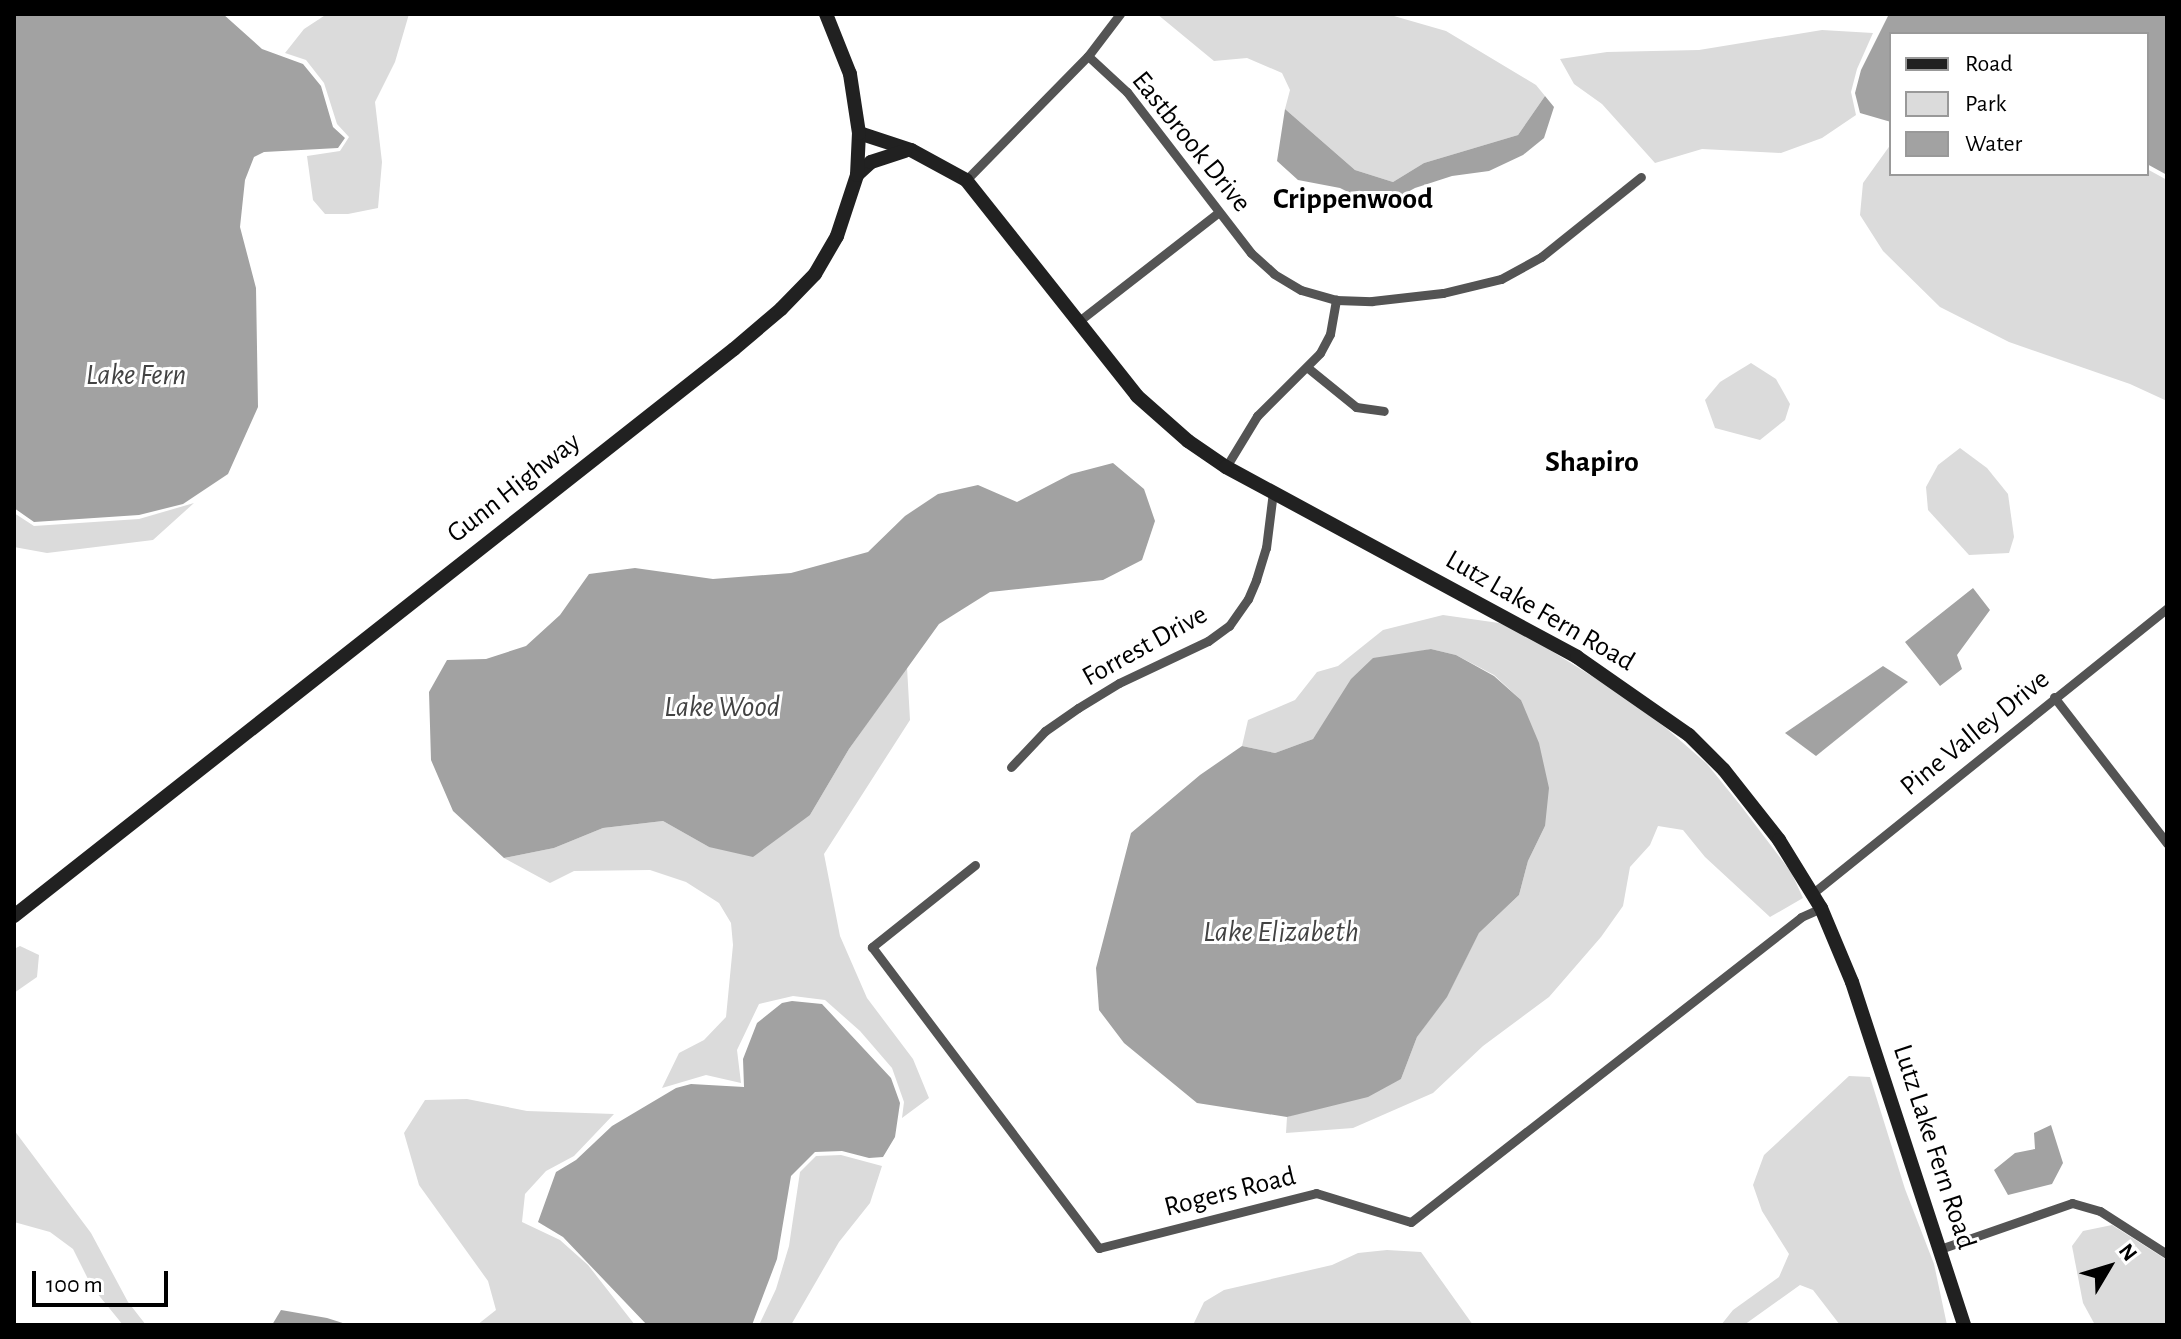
<!DOCTYPE html>
<style>
body{margin:0}
#map{position:relative;width:2181px;height:1339px;overflow:hidden;background:#fff;font-family:"Alegreya Sans",sans-serif}
div>[style]{position:absolute}
.green>*{inset:0;background:#dbdbdb}
.water>*{inset:0;background:#a2a2a2}
.street>*{height:9px;margin:-4.5px;padding:0 4.5px;transform-origin:4.5px;border-radius:4.5px;background:#545454}
.secondary>*{height:14px;margin:-7px;padding:0 7px;transform-origin:7px;border-radius:7px;background:#212121}
span{translate:-50% -50%;white-space:nowrap;text-align:center;line-height:1.15;-webkit-text-stroke:6px #fff;paint-order:stroke}
.street-label{font-size:28px;color:#000}
.neighbourhood-label{font-size:30px;color:#000;font-weight:700}
.water-label{font-size:30px;color:#434343;font-style:italic}
.frame{position:absolute;inset:0;border:16px solid #000;pointer-events:none}
.legend{position:absolute;left:1889px;top:32px;width:260px;height:144px;box-sizing:border-box;background:#fff;border:2px solid #999;margin:0;padding:10px 14px;list-style:none;font-size:24px;color:#000}
.legend li{display:flex;align-items:center;gap:16px;height:40px}
.legend b{width:40px;border:2px solid #999}
.north{position:absolute;left:2069px;top:1227px;width:80px;height:80px;-webkit-text-stroke:6px #fff;paint-order:stroke;rotate:52deg;font-size:22px;font-weight:700;line-height:32px;text-align:center;color:#000}
.north::after{content:'';display:block;margin:auto;width:28px;height:36px;background:#000;clip-path:polygon(50% 0,100% 100%,50% 72%,0 100%)}
.scale{position:absolute;left:32px;top:1271px;width:136px;height:36px;box-sizing:border-box;border:4px solid #000;border-top:0;padding-left:10px;font-size:24px;line-height:28px;white-space:nowrap;color:#000;-webkit-text-stroke:6px #fff;paint-order:stroke}
</style>
<div id="map">
<div class="green">
<i style="clip-path:polygon(327px 14px,409px 14px,395px 62px,375px 102px,382px 162px,378px 208px,348px 214px,325px 214px,313px 200px,307px 156px,340px 151px,349px 137px,337px 124px,324px 83px,306px 60px,285px 53px,304px 29px)"></i>
<i style="clip-path:polygon(1157px 14px,1387px 14px,1446px 31px,1536px 85px,1545px 96px,1518px 135px,1424px 163px,1393px 182px,1355px 170px,1285px 109px,1290px 90px,1282px 73px,1247px 58px,1214px 61px)"></i>
<i style="clip-path:polygon(1822px 30px,1873px 33px,1857px 69px,1851px 92px,1856px 115px,1822px 138px,1781px 153px,1702px 149px,1655px 163px,1602px 104px,1574px 84px,1560px 59px,1607px 52px,1699px 50px)"></i>
<i style="clip-path:polygon(1891px 144px,1891px 174px,2147px 174px,2147px 169px,2167px 180px,2167px 401px,2130px 384px,2009px 342px,1940px 307px,1883px 251px,1860px 215px,1863px 183px)"></i>
<i style="clip-path:polygon(1751px 363px,1776px 379px,1790px 404px,1785px 420px,1760px 440px,1715px 428px,1705px 400px,1720px 382px)"></i>
<i style="clip-path:polygon(1960px 448px,1987px 468px,2008px 494px,2014px 537px,2009px 553px,1969px 555px,1928px 510px,1926px 487px,1938px 465px)"></i>
<i style="clip-path:polygon(194px 503px,153px 540px,47px 553px,14px 547px,14px 513px,34px 526px,139px 519px)"></i>
<i style="clip-path:polygon(1443px 615px,1499px 623px,1521px 632px,1622px 695px,1666px 728px,1707px 764px,1741px 806px,1791px 872px,1803px 898px,1770px 917px,1705px 857px,1683px 830px,1658px 826px,1650px 845px,1630px 867px,1623px 906px,1601px 937px,1549px 997px,1483px 1046px,1433px 1093px,1353px 1128px,1286px 1133px,1287px 1117px,1401px 1079px,1417px 1037px,1448px 994px,1479px 933px,1519px 895px,1528px 861px,1545px 826px,1521px 700px,1494px 675px,1456px 655px,1431px 649px,1407px 654px,1331px 713px,1313px 739px,1275px 753px,1242px 746px,1248px 720px,1295px 700px,1317px 672px,1338px 666px,1383px 630px)"></i>
<i style="clip-path:polygon(907px 667px,910px 720px,824px 854px,840px 936px,867px 998px,913px 1059px,929px 1098px,902px 1118px,904px 1102px,892px 1068px,860px 1031px,825px 1000px,793px 996px,759px 1004px,737px 1050px,741px 1083px,706px 1075px,662px 1088px,679px 1053px,704px 1040px,726px 1017px,733px 945px,731px 923px,719px 903px,686px 882px,650px 870px,574px 871px,550px 883px,504px 858px,554px 848px,603px 828px,663px 821px,709px 847px,810px 815px,849px 749px)"></i>
<i style="clip-path:polygon(20px 946px,39px 955px,37px 977px,14px 993px,14px 949px)"></i>
<i style="clip-path:polygon(1849px 1076px,1870px 1077px,1905px 1189px,1934px 1264px,1947px 1325px,1840px 1325px,1813px 1290px,1800px 1285px,1744px 1325px,1721px 1325px,1733px 1310px,1779px 1277px,1789px 1254px,1762px 1211px,1753px 1185px,1764px 1155px)"></i>
<i style="clip-path:polygon(467px 1099px,527px 1111px,614px 1114px,574px 1156px,546px 1171px,525px 1194px,522px 1222px,560px 1240px,588px 1265px,635px 1325px,477px 1325px,496px 1310px,488px 1281px,419px 1185px,404px 1133px,425px 1100px)"></i>
<i style="clip-path:polygon(14px 1130px,91px 1233px,128px 1302px,146px 1325px,123px 1325px,92px 1287px,73px 1249px,50px 1232px,14px 1222px)"></i>
<i style="clip-path:polygon(841px 1155px,882px 1166px,870px 1203px,839px 1242px,791px 1325px,759px 1325px,776px 1289px,789px 1246px,800px 1172px,816px 1156px)"></i>
<i style="clip-path:polygon(2112px 1225px,2167px 1260px,2167px 1325px,2095px 1325px,2083px 1303px,2072px 1246px,2083px 1231px)"></i>
<i style="clip-path:polygon(1387px 1250px,1421px 1252px,1473px 1325px,1193px 1325px,1204px 1302px,1224px 1290px,1332px 1265px,1358px 1253px)"></i>
</div>
<div class="water">
<i style="clip-path:polygon(14px 14px,223px 14px,262px 49px,303px 64px,321px 86px,333px 127px,345px 138px,338px 148px,264px 152px,254px 157px,245px 180px,240px 227px,256px 288px,258px 407px,228px 474px,183px 504px,139px 515px,34px 522px,14px 508px)"></i>
<i style="clip-path:polygon(1889px 14px,2167px 14px,2167px 175px,2147px 164px,2147px 34px,1891px 34px,1891px 122px,1860px 113px,1855px 93px,1861px 70px)"></i>
<i style="clip-path:polygon(1545px 96px,1554px 107px,1544px 138px,1523px 155px,1489px 171px,1452px 176px,1415px 188px,1391px 201px,1368px 202px,1340px 188px,1298px 180px,1277px 161px,1285px 109px,1355px 170px,1393px 182px,1424px 163px,1518px 135px)"></i>
<i style="clip-path:polygon(1113px 463px,1144px 489px,1155px 521px,1142px 560px,1103px 580px,990px 592px,939px 624px,849px 749px,810px 815px,753px 857px,709px 847px,663px 821px,603px 828px,554px 848px,504px 858px,453px 811px,431px 760px,429px 692px,447px 660px,486px 659px,526px 646px,560px 615px,589px 574px,635px 568px,713px 579px,791px 573px,868px 552px,905px 516px,938px 494px,978px 485px,1017px 502px,1071px 474px)"></i>
<i style="clip-path:polygon(1973px 588px,1990px 610px,1957px 655px,1962px 669px,1940px 686px,1905px 642px)"></i>
<i style="clip-path:polygon(1431px 649px,1456px 655px,1494px 676px,1521px 700px,1539px 743px,1549px 788px,1545px 826px,1528px 861px,1519px 895px,1479px 933px,1447px 997px,1417px 1037px,1401px 1079px,1368px 1097px,1287px 1117px,1197px 1103px,1124px 1043px,1099px 1010px,1096px 968px,1131px 833px,1200px 775px,1242px 746px,1275px 753px,1313px 739px,1351px 679px,1373px 658px)"></i>
<i style="clip-path:polygon(1883px 666px,1908px 682px,1816px 756px,1785px 733px)"></i>
<i style="clip-path:polygon(792px 1001px,822px 1004px,891px 1078px,900px 1103px,895px 1137px,883px 1157px,869px 1158px,842px 1151px,815px 1152px,791px 1176px,777px 1259px,752px 1325px,647px 1325px,563px 1237px,538px 1222px,556px 1172px,576px 1160px,612px 1126px,676px 1088px,691px 1084px,744px 1087px,743px 1059px,757px 1023px,782px 1003px)"></i>
<i style="clip-path:polygon(2051px 1125px,2063px 1163px,2052px 1184px,2008px 1195px,1994px 1170px,2015px 1153px,2035px 1149px,2034px 1133px)"></i>
<i style="clip-path:polygon(281px 1310px,327px 1318px,349px 1325px,272px 1325px)"></i>
</div>
<div class="street">
<i style="left:1088px;top:56px;width:53px;rotate:42.7deg"></i>
<i style="left:1127px;top:92px;width:203px;rotate:52.4deg"></i>
<i style="left:1251px;top:253px;width:31px;rotate:42deg"></i>
<i style="left:1274px;top:274px;width:31px;rotate:31deg"></i>
<i style="left:1301px;top:290px;width:36px;rotate:16deg"></i>
<i style="left:1336px;top:300px;width:36px;rotate:2deg"></i>
<i style="left:1372px;top:301px;width:71px;rotate:-6.4deg"></i>
<i style="left:1443px;top:293px;width:60px;rotate:-13.6deg"></i>
<i style="left:1501px;top:279px;width:46px;rotate:-28.8deg"></i>
<i style="left:1541px;top:257px;width:128px;rotate:-38.7deg"></i>
<i style="left:966px;top:180px;width:174px;rotate:-45.5deg"></i>
<i style="left:1088px;top:56px;width:53px;rotate:-52.7deg"></i>
<i style="left:1079px;top:321px;width:177px;rotate:-37.9deg"></i>
<i style="left:1308px;top:368px;width:62px;rotate:39.1deg"></i>
<i style="left:1356px;top:407px;width:28px;rotate:8deg"></i>
<i style="left:1226px;top:467px;width:60px;rotate:-58.7deg"></i>
<i style="left:1257px;top:416px;width:89px;rotate:-45deg"></i>
<i style="left:1320px;top:353px;width:21px;rotate:-62deg"></i>
<i style="left:1330px;top:334px;width:35px;rotate:-80deg"></i>
<i style="left:2054px;top:697px;width:185px;rotate:52.3deg"></i>
<i style="left:1011px;top:767px;width:50px;rotate:-46.6deg"></i>
<i style="left:1045px;top:731px;width:40px;rotate:-34.9deg"></i>
<i style="left:1078px;top:708px;width:48px;rotate:-31.4deg"></i>
<i style="left:1119px;top:683px;width:98px;rotate:-25.3deg"></i>
<i style="left:1208px;top:641px;width:26px;rotate:-36deg"></i>
<i style="left:1229px;top:626px;width:33px;rotate:-55deg"></i>
<i style="left:1248px;top:599px;width:21px;rotate:-67deg"></i>
<i style="left:1256px;top:580px;width:34px;rotate:-73deg"></i>
<i style="left:1266px;top:548px;width:56px;rotate:-82.9deg"></i>
<i style="left:975px;top:865px;width:132px;rotate:141.5deg"></i>
<i style="left:872px;top:947px;width:377px;rotate:53deg"></i>
<i style="left:1099px;top:1248px;width:224px;rotate:-14.2deg"></i>
<i style="left:1316px;top:1193px;width:99px;rotate:17deg"></i>
<i style="left:1411px;top:1222px;width:495px;rotate:-38deg"></i>
<i style="left:1801px;top:917px;width:22px;rotate:-24deg"></i>
<i style="left:1813px;top:893px;width:454px;rotate:-38.8deg"></i>
<i style="left:1940px;top:1249px;width:140px;rotate:-19.2deg"></i>
<i style="left:2072px;top:1203px;width:29px;rotate:16deg"></i>
<i style="left:2100px;top:1211px;width:80px;rotate:32.7deg"></i>
</div>
<div class="secondary">
<i style="left:859px;top:133px;width:55px;rotate:18.1deg"></i>
<i style="left:911px;top:150px;width:63px;rotate:28.6deg"></i>
<i style="left:966px;top:180px;width:275px;rotate:51.6deg"></i>
<i style="left:1137px;top:396px;width:68px;rotate:41.4deg"></i>
<i style="left:1188px;top:441px;width:46px;rotate:34.4deg"></i>
<i style="left:1226px;top:467px;width:399px;rotate:28.4deg"></i>
<i style="left:1577px;top:657px;width:136px;rotate:34.9deg"></i>
<i style="left:1689px;top:735px;width:49px;rotate:45deg"></i>
<i style="left:1724px;top:770px;width:89px;rotate:51.8deg"></i>
<i style="left:1779px;top:840px;width:80px;rotate:58.3deg"></i>
<i style="left:1821px;top:908px;width:80px;rotate:67.3deg"></i>
<i style="left:1852px;top:982px;width:361px;rotate:71.9deg"></i>
<i style="left:857px;top:175px;width:19px;rotate:-43deg"></i>
<i style="left:871px;top:162px;width:36px;rotate:-18deg"></i>
<i style="left:14px;top:916px;width:916px;rotate:-38.22deg"></i>
<i style="left:734px;top:349px;width:62px;rotate:-40.4deg"></i>
<i style="left:781px;top:309px;width:49px;rotate:-45.8deg"></i>
<i style="left:815px;top:274px;width:44px;rotate:-59.9deg"></i>
<i style="left:837px;top:236px;width:64px;rotate:-71.8deg"></i>
<i style="left:857px;top:175px;width:42px;rotate:-87.3deg"></i>
<i style="left:859px;top:133px;width:60px;rotate:-98.7deg"></i>
<i style="left:850px;top:74px;width:65px;rotate:-111.8deg"></i>
</div>
<div class="street-label">
<span style="left:1191px;top:142px;rotate:51deg">Eastbrook Drive</span>
<span style="left:514px;top:488px;rotate:-38deg">Gunn Highway</span>
<span style="left:1540px;top:611px;rotate:30deg">Lutz Lake Fern Road</span>
<span style="left:1145px;top:646px;rotate:-29deg">Forrest Drive</span>
<span style="left:1975px;top:733px;rotate:-39deg">Pine Valley Drive</span>
<span style="left:1934px;top:1147px;rotate:72deg">Lutz Lake Fern Road</span>
<span style="left:1230px;top:1192px;rotate:-14deg">Rogers Road</span>
</div>
<div class="neighbourhood-label">
<span style="left:1353px;top:199px">Crippenwood</span>
<span style="left:1592px;top:462px">Shapiro</span>
</div>
<div class="water-label">
<span style="left:136px;top:375px">Lake Fern</span>
<span style="left:722px;top:707px">Lake Wood</span>
<span style="left:1281px;top:932px">Lake Elizabeth</span>
</div>
<div class="frame"></div>
<ul class="legend">
<li><b style="height:10px;background:#212121"></b>Road</li>
<li><b style="height:22px;background:#dbdbdb"></b>Park</li>
<li><b style="height:22px;background:#a2a2a2"></b>Water</li>
</ul>
<div class="north">N</div>
<div class="scale">100 m</div>
</div>
